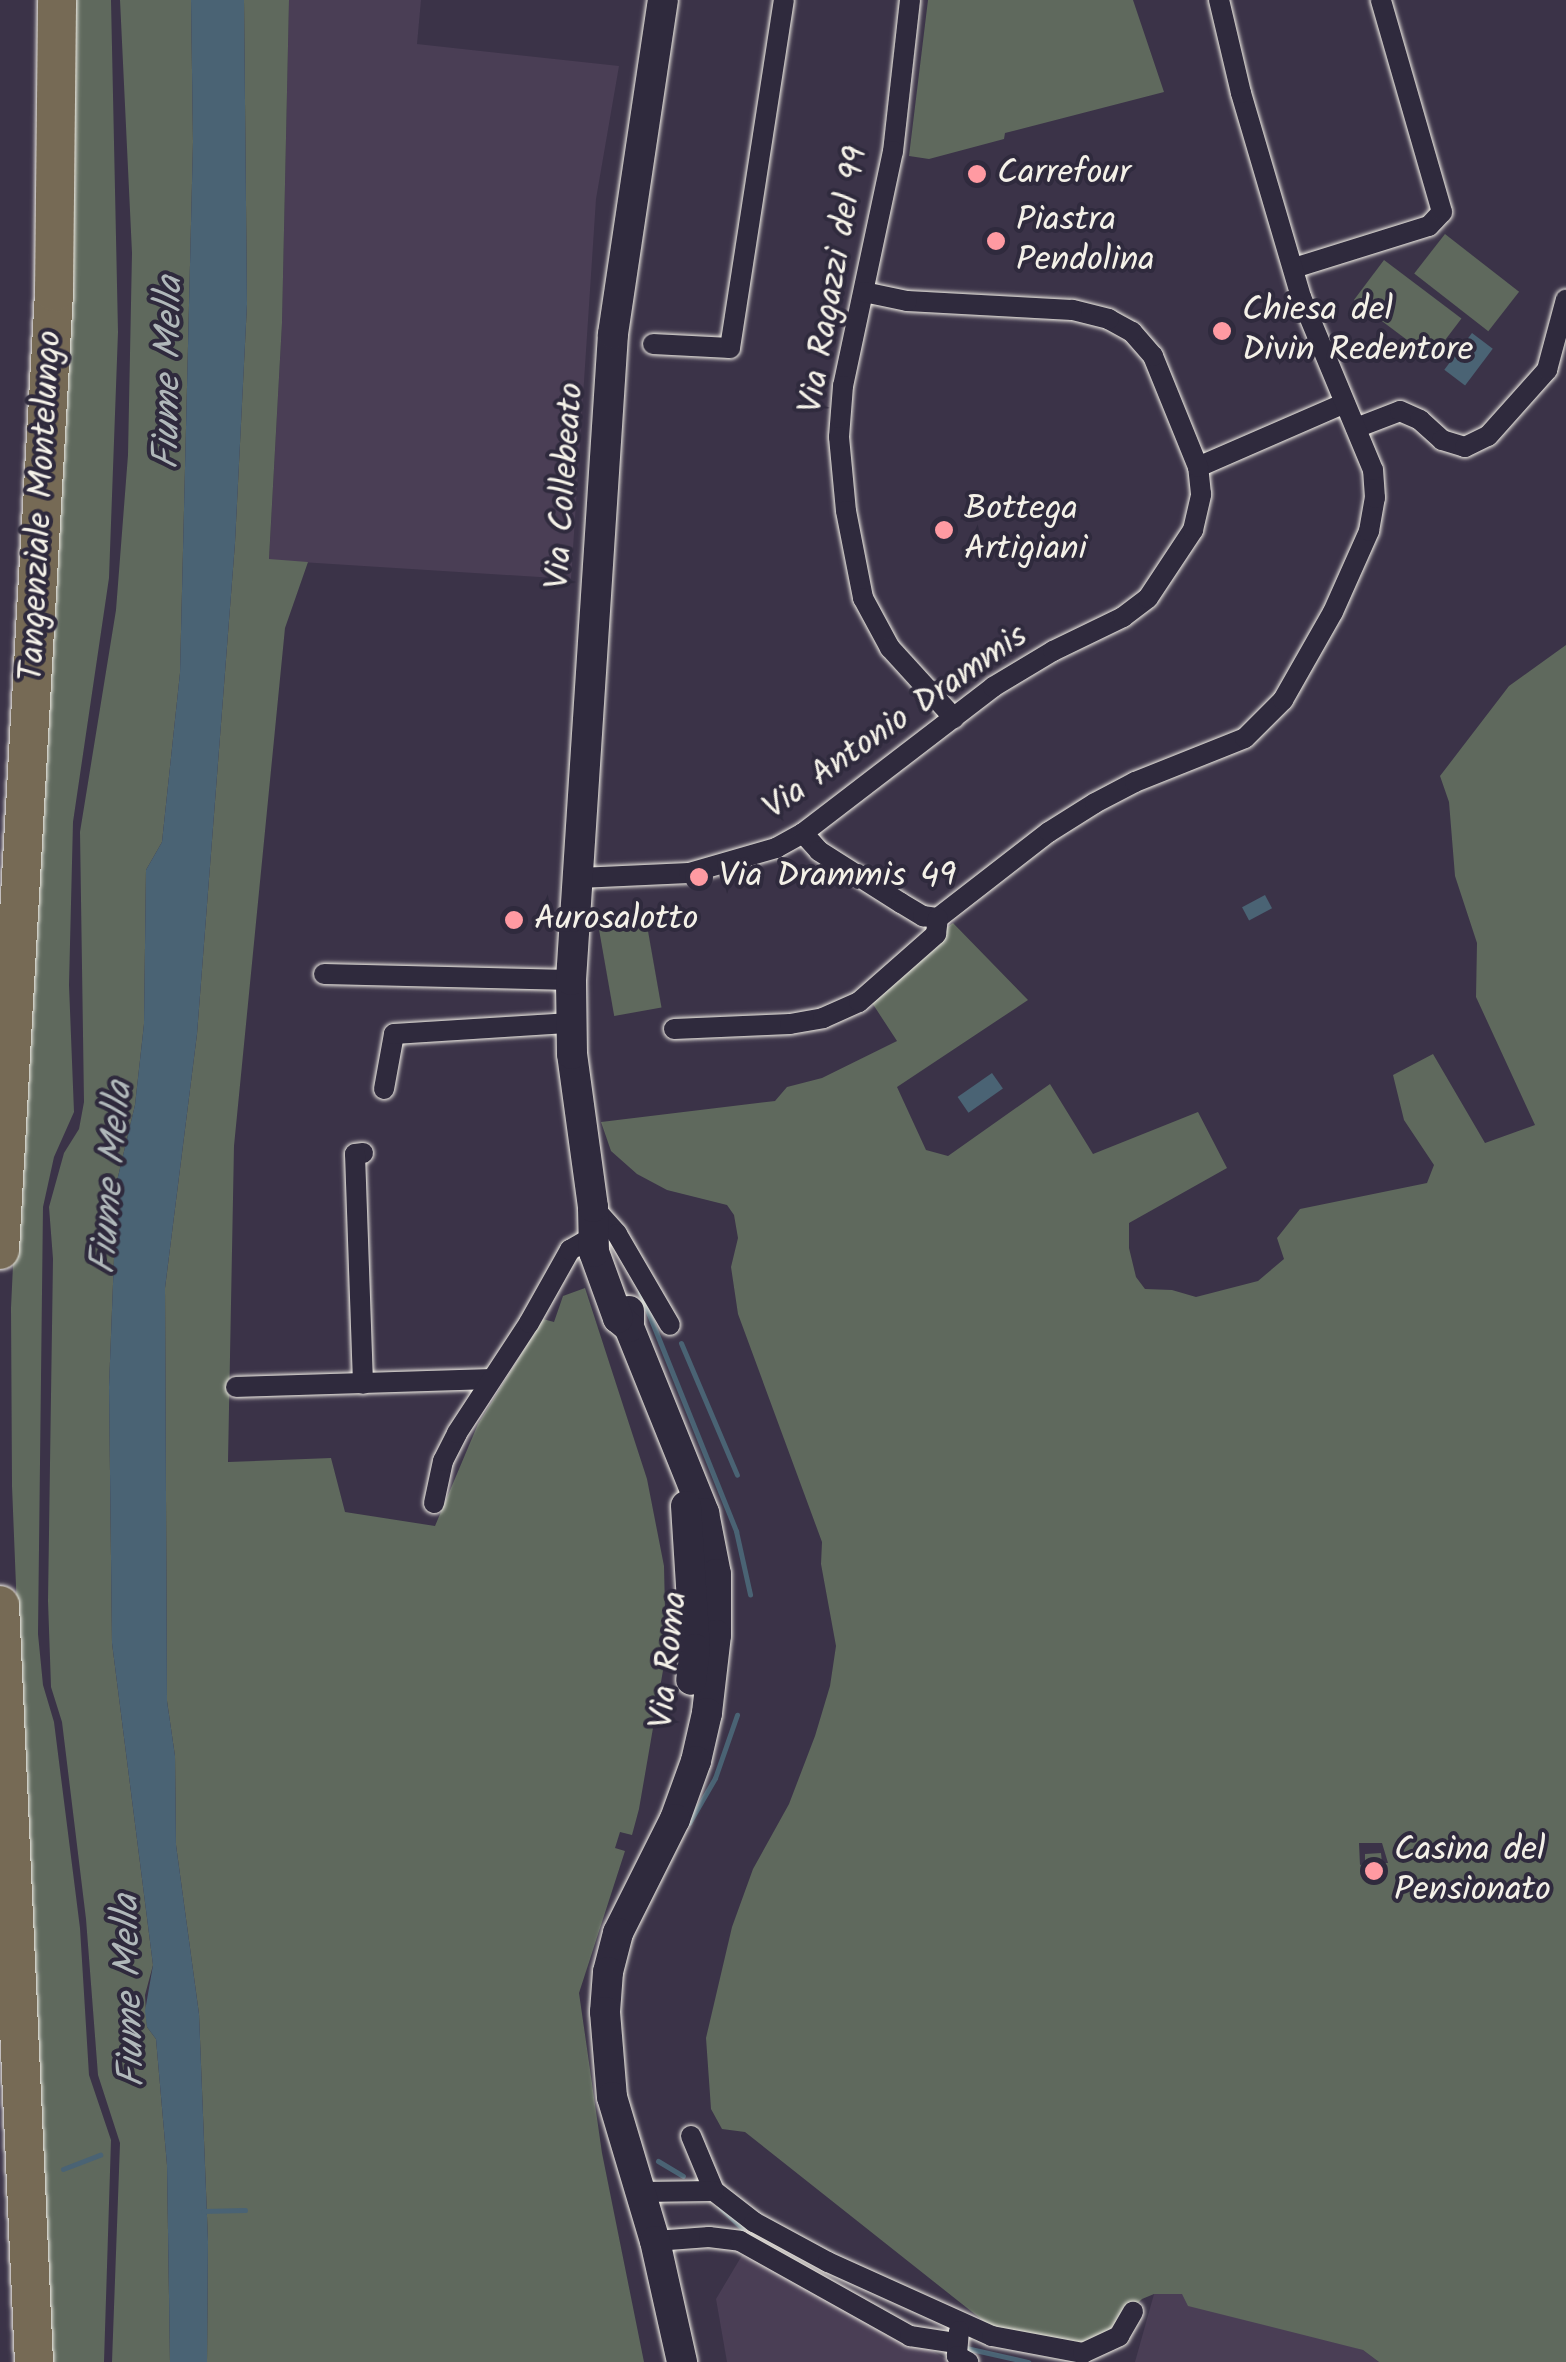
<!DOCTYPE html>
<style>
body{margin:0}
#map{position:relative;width:1566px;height:2362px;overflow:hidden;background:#3b3348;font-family:Kalam,sans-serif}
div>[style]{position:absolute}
.built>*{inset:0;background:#4a3e55}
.green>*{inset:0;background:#5f695d;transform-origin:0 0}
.water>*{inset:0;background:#4a6374;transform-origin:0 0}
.stream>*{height:5px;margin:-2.5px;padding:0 2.5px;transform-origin:2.5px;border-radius:2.5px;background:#4a6374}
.roads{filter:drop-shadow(0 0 2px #f4f1e8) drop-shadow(0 0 2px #f4f1e8)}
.street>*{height:20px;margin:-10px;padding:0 10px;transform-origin:10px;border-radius:10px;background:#2f2a3d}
.secondary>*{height:30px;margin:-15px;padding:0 15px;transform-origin:15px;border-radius:15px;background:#2f2a3d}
.highway>*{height:38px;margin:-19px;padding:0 19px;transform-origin:19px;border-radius:19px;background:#766a55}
.dots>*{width:28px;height:28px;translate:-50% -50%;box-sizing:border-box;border:5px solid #2f2a3d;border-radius:50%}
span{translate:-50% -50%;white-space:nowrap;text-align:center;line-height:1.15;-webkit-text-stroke:8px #2f2a3d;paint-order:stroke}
.poi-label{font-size:35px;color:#f4f1e8}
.left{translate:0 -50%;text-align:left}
.street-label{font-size:35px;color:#f4f1e8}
.water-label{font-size:38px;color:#b0b8ba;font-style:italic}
</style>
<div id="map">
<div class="built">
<i style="clip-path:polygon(289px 0,421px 0,417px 44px,619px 66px,596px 199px,571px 579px,269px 560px,282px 323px)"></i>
<i style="clip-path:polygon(744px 2252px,877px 2329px,919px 2343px,951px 2362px,727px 2362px,716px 2299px)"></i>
<i style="clip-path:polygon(1154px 2294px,1183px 2294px,1363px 2350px,1379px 2362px,1135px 2362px)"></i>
</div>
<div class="green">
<i style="clip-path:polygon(73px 0,111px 0,118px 332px,109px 578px,73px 822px,69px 985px,74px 1112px,54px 1157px,43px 1207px,38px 1634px,43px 1685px,54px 1722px,80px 1928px,89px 2075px,111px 2140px,104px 2362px,47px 2362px,12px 1486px,11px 1308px,20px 1114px,67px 398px)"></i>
<i style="clip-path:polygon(120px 0,191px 0,193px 142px,180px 673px,162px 842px,146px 870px,144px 1024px,135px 1105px,117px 1181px,109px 1387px,112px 1643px,153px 1965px,145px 1995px,147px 2027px,156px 2039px,167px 2165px,170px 2362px,112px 2362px,120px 2143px,98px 2075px,86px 1919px,62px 1722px,51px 1687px,48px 1601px,53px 1259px,49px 1207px,64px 1153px,79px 1129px,84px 1102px,80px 832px,116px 610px,128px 455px,132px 253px)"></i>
<i style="clip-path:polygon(244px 0,289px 0,282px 323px,269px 559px,308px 562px,285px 628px,234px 1146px,228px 1462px,331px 1458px,345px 1512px,435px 1526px,478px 1424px,543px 1319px,554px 1322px,563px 1296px,585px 1288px,647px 1479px,664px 1566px,666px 1653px,639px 1809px,632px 1835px,620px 1832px,615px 1848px,625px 1851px,579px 1993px,602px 2153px,644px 2362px,207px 2362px,208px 2241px,199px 2014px,176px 1845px,175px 1756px,167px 1701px,165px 1288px,197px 1034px,235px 543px,247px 304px)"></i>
<i style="clip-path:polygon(928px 0,1133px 0,1164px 92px,1005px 133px,1004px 139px,929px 159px,909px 156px)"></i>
<i style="left:1445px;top:234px;width:94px;height:50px;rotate:38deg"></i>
<i style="left:1384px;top:260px;width:97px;height:50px;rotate:37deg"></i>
<i style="clip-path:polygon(evenodd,1566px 645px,1566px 2362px,1379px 2362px,1363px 2350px,1188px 2306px,1182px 2294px,1154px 2294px,1142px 2299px,1093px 2345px,1008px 2333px,986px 2323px,745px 2132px,722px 2129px,711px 2109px,706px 2038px,732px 1927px,753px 1869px,789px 1804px,815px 1736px,830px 1686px,836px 1646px,821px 1564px,822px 1542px,738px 1314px,731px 1267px,738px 1238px,734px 1215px,727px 1205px,667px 1190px,637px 1174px,611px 1151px,601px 1122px,775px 1101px,787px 1087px,822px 1078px,897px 1041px,863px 989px,953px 923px,1028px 1000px,897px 1087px,926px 1150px,948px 1156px,1050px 1084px,1093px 1154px,1198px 1112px,1227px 1168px,1129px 1223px,1129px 1248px,1136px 1277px,1145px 1289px,1172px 1290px,1196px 1297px,1258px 1281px,1284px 1259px,1277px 1238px,1300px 1209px,1427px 1183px,1434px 1165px,1404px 1120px,1393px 1075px,1433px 1054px,1485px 1143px,1535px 1125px,1476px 997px,1477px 943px,1455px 876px,1449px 802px,1440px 776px,1509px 686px,1566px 645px,1359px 1843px,1382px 1843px,1388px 1863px,1382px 1863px,1381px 1853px,1365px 1854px,1365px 1864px,1360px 1865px,1359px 1843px)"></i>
<i style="left:645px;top:914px;width:95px;height:48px;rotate:80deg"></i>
</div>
<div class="water">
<i style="clip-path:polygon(191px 0,244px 0,247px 304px,235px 543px,197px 1034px,165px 1288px,167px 1701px,175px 1756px,176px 1845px,199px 2014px,208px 2241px,207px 2362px,170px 2362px,167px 2165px,156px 2039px,147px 2027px,145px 2011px,153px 1965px,112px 1643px,109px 1387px,117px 1181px,135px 1105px,144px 1024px,146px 870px,162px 842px,180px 673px,193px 142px)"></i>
<i style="left:1472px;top:333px;width:26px;height:46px;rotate:37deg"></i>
<i style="left:1265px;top:895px;width:15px;height:26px;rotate:62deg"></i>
<i style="left:992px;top:1073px;width:19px;height:42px;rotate:55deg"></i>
</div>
<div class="stream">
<i style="left:640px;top:1292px;width:258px;rotate:68.1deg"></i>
<i style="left:736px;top:1531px;width:65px;rotate:77.5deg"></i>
<i style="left:681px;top:1343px;width:143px;rotate:67deg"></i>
<i style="left:689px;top:1823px;width:52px;rotate:-60deg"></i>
<i style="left:715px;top:1778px;width:67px;rotate:-70.8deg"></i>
<i style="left:658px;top:2161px;width:29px;rotate:31deg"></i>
<i style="left:63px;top:2169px;width:40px;rotate:-21deg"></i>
<i style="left:719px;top:2206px;width:32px;rotate:44deg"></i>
<i style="left:203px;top:2211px;width:42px;rotate:-1.4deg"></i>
<i style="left:966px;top:2348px;width:64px;rotate:12.7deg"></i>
</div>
<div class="roads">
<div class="street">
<i style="left:910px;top:0;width:152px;rotate:96.4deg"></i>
<i style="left:893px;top:151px;width:240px;rotate:102deg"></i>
<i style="left:843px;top:386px;width:51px;rotate:94.5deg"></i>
<i style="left:839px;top:437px;width:74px;rotate:84.6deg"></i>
<i style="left:846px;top:511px;width:89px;rotate:78.9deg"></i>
<i style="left:863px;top:598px;width:57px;rotate:61.6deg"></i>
<i style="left:890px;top:648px;width:95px;rotate:47.6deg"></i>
<i style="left:1294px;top:268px;width:141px;rotate:-17.3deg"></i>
<i style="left:1429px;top:226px;width:19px;rotate:-47deg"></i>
<i style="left:1442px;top:212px;width:221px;rotate:-106.1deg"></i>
<i style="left:653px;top:344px;width:77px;rotate:3deg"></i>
<i style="left:730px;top:348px;width:352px;rotate:-81.2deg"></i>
<i style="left:1356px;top:428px;width:47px;rotate:-21.1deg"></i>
<i style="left:1400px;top:411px;width:22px;rotate:24deg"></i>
<i style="left:1420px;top:420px;width:30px;rotate:42deg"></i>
<i style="left:1442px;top:440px;width:24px;rotate:17deg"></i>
<i style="left:1465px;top:447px;width:25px;rotate:-26deg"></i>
<i style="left:1488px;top:436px;width:89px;rotate:-48.2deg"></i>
<i style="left:1547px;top:370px;width:73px;rotate:-75deg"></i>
<i style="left:1198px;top:467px;width:160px;rotate:-23.5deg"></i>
<i style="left:803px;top:833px;width:24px;rotate:48deg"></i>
<i style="left:819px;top:851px;width:97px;rotate:32.4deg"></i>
<i style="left:901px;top:903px;width:26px;rotate:31deg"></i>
<i style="left:923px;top:916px;width:15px;rotate:8deg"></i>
<i style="left:938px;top:918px;width:140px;rotate:-37.8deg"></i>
<i style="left:1049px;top:832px;width:54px;rotate:-32.2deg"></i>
<i style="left:1095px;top:803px;width:45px;rotate:-27.7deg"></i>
<i style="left:1135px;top:782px;width:118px;rotate:-21.8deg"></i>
<i style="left:1245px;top:738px;width:54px;rotate:-45deg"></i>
<i style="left:1283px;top:700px;width:101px;rotate:-60.4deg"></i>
<i style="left:1333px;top:612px;width:89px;rotate:-66deg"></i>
<i style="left:1369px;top:531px;width:34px;rotate:-80deg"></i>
<i style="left:1375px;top:498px;width:28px;rotate:-94deg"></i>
<i style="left:1373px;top:470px;width:187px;rotate:-112.6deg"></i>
<i style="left:1301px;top:297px;width:213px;rotate:-106.4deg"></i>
<i style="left:1241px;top:93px;width:96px;rotate:-103.3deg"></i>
<i style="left:579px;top:878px;width:110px;rotate:-2.6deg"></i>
<i style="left:689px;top:873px;width:91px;rotate:-16deg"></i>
<i style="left:776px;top:848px;width:31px;rotate:-29deg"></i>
<i style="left:803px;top:833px;width:240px;rotate:-37.5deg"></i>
<i style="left:993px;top:687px;width:70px;rotate:-31deg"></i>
<i style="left:1053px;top:651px;width:78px;rotate:-25.9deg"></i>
<i style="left:1123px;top:617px;width:31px;rotate:-37deg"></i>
<i style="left:1148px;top:598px;width:82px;rotate:-56.5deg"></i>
<i style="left:1193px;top:530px;width:37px;rotate:-77deg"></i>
<i style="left:1201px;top:494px;width:27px;rotate:-96deg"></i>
<i style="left:1198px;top:467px;width:120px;rotate:-112.1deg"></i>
<i style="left:1153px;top:356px;width:32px;rotate:-131deg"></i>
<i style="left:1132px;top:332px;width:26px;rotate:-151deg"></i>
<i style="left:1109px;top:319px;width:38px;rotate:-166deg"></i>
<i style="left:1072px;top:310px;width:165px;rotate:-176.9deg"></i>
<i style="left:907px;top:301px;width:44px;rotate:-168.2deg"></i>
<i style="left:324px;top:974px;width:247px;rotate:1.4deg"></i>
<i style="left:674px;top:1029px;width:116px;rotate:-2.5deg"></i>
<i style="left:790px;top:1024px;width:34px;rotate:-10deg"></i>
<i style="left:823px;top:1018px;width:39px;rotate:-24deg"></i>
<i style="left:859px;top:1002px;width:103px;rotate:-41.4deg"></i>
<i style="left:936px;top:934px;width:16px;rotate:-83deg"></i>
<i style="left:384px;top:1089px;width:56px;rotate:-79.7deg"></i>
<i style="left:394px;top:1034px;width:177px;rotate:-3.6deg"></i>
<i style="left:363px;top:1153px;width:8px;rotate:173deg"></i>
<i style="left:355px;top:1154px;width:230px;rotate:88deg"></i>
<i style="left:593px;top:1207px;width:36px;rotate:48deg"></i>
<i style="left:617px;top:1234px;width:105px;rotate:59.8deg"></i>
<i style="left:236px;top:1387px;width:254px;rotate:-1.8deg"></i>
<i style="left:434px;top:1503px;width:43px;rotate:-77.9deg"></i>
<i style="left:443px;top:1461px;width:31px;rotate:-63deg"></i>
<i style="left:457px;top:1433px;width:131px;rotate:-56.8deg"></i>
<i style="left:529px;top:1323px;width:84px;rotate:-60.7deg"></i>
<i style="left:570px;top:1250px;width:30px;rotate:-30deg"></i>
<i style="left:691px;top:2136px;width:60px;rotate:67.3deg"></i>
<i style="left:714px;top:2191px;width:51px;rotate:37.8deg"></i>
<i style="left:754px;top:2222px;width:84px;rotate:28.4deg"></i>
<i style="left:828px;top:2262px;width:180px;rotate:24.3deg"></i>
<i style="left:992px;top:2336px;width:93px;rotate:10.6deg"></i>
<i style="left:1083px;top:2353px;width:40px;rotate:-25deg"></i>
<i style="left:1119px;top:2336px;width:28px;rotate:-60deg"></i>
<i style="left:641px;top:2192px;width:73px;rotate:-0.8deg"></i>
<i style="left:655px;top:2241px;width:54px;rotate:-4.2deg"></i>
<i style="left:709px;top:2237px;width:31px;rotate:7deg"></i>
<i style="left:740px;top:2241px;width:195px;rotate:29.2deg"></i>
<i style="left:910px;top:2336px;width:47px;rotate:8.7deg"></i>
<i style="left:959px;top:2331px;width:25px;rotate:95deg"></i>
<i style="left:957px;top:2356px;width:13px;rotate:29deg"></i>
</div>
<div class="secondary">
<i style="left:629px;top:1311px;width:16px;rotate:90deg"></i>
<i style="left:629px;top:1327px;width:201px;rotate:68deg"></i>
<i style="left:704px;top:1513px;width:62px;rotate:78.9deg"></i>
<i style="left:716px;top:1574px;width:61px;rotate:90deg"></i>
<i style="left:716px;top:1635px;width:79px;rotate:96.6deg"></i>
<i style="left:707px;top:1713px;width:49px;rotate:102.9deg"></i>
<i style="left:696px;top:1761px;width:62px;rotate:109.9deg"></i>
<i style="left:675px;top:1819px;width:127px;rotate:116.6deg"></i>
<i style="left:618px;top:1933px;width:40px;rotate:104.4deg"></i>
<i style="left:608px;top:1972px;width:40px;rotate:94.3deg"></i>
<i style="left:605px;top:2012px;width:85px;rotate:85.3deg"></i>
<i style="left:612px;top:2097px;width:150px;rotate:73.4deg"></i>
<i style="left:655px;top:2241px;width:124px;rotate:77.4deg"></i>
<i style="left:629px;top:1327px;width:14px;rotate:-141deg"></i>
<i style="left:618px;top:1318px;width:70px;rotate:-110deg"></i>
<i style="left:594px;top:1252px;width:45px;rotate:-91.3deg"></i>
<i style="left:593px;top:1207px;width:154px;rotate:-97.8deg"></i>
<i style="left:572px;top:1054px;width:74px;rotate:-90.8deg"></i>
<i style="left:571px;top:980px;width:647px;rotate:-86.28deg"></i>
<i style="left:613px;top:334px;width:338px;rotate:-81.5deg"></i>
<i style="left:686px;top:1506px;width:143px;rotate:86.4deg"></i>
<i style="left:695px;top:1649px;width:31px;rotate:97deg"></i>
</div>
<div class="highway">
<i style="left:0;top:1250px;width:960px;rotate:-86.77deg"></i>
<i style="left:54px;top:292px;width:292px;rotate:-89.4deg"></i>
<i style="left:0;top:1605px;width:758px;rotate:87.43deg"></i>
</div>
</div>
<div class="dots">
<i style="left:977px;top:174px;background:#ff9aa2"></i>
<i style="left:996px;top:241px;background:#ff9aa2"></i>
<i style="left:1222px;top:331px;background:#ff9aa2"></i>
<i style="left:944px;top:530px;background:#ff9aa2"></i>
<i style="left:699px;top:877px;background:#ff9aa2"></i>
<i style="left:514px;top:920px;background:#ff9aa2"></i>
<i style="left:1374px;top:1871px;background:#ff9aa2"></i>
</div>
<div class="poi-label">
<span class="left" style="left:997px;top:174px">Carrefour</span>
<span class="left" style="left:1016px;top:241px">Piastra<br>Pendolina</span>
<span class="left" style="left:1242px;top:331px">Chiesa del<br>Divin Redentore</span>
<span class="left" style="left:964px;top:530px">Bottega<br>Artigiani</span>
<span class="left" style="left:719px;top:877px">Via Drammis 49</span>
<span class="left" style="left:534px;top:920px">Aurosalotto</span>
<span class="left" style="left:1394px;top:1871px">Casina del<br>Pensionato</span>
</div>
<div class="street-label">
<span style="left:835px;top:280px;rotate:-80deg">Via Ragazzi del 99</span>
<span style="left:566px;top:486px;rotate:-86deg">Via Collebeato</span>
<span style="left:42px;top:506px;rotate:-87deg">Tangenziale Montelungo</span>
<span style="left:896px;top:723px;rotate:-35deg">Via Antonio Drammis</span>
<span style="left:670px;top:1660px;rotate:-84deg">Via Roma</span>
</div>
<div class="water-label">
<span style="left:170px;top:373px;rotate:-89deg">Fiume Mella</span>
<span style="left:113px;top:1178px;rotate:-85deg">Fiume Mella</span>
<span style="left:131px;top:1991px;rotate:-92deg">Fiume Mella</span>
</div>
</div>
